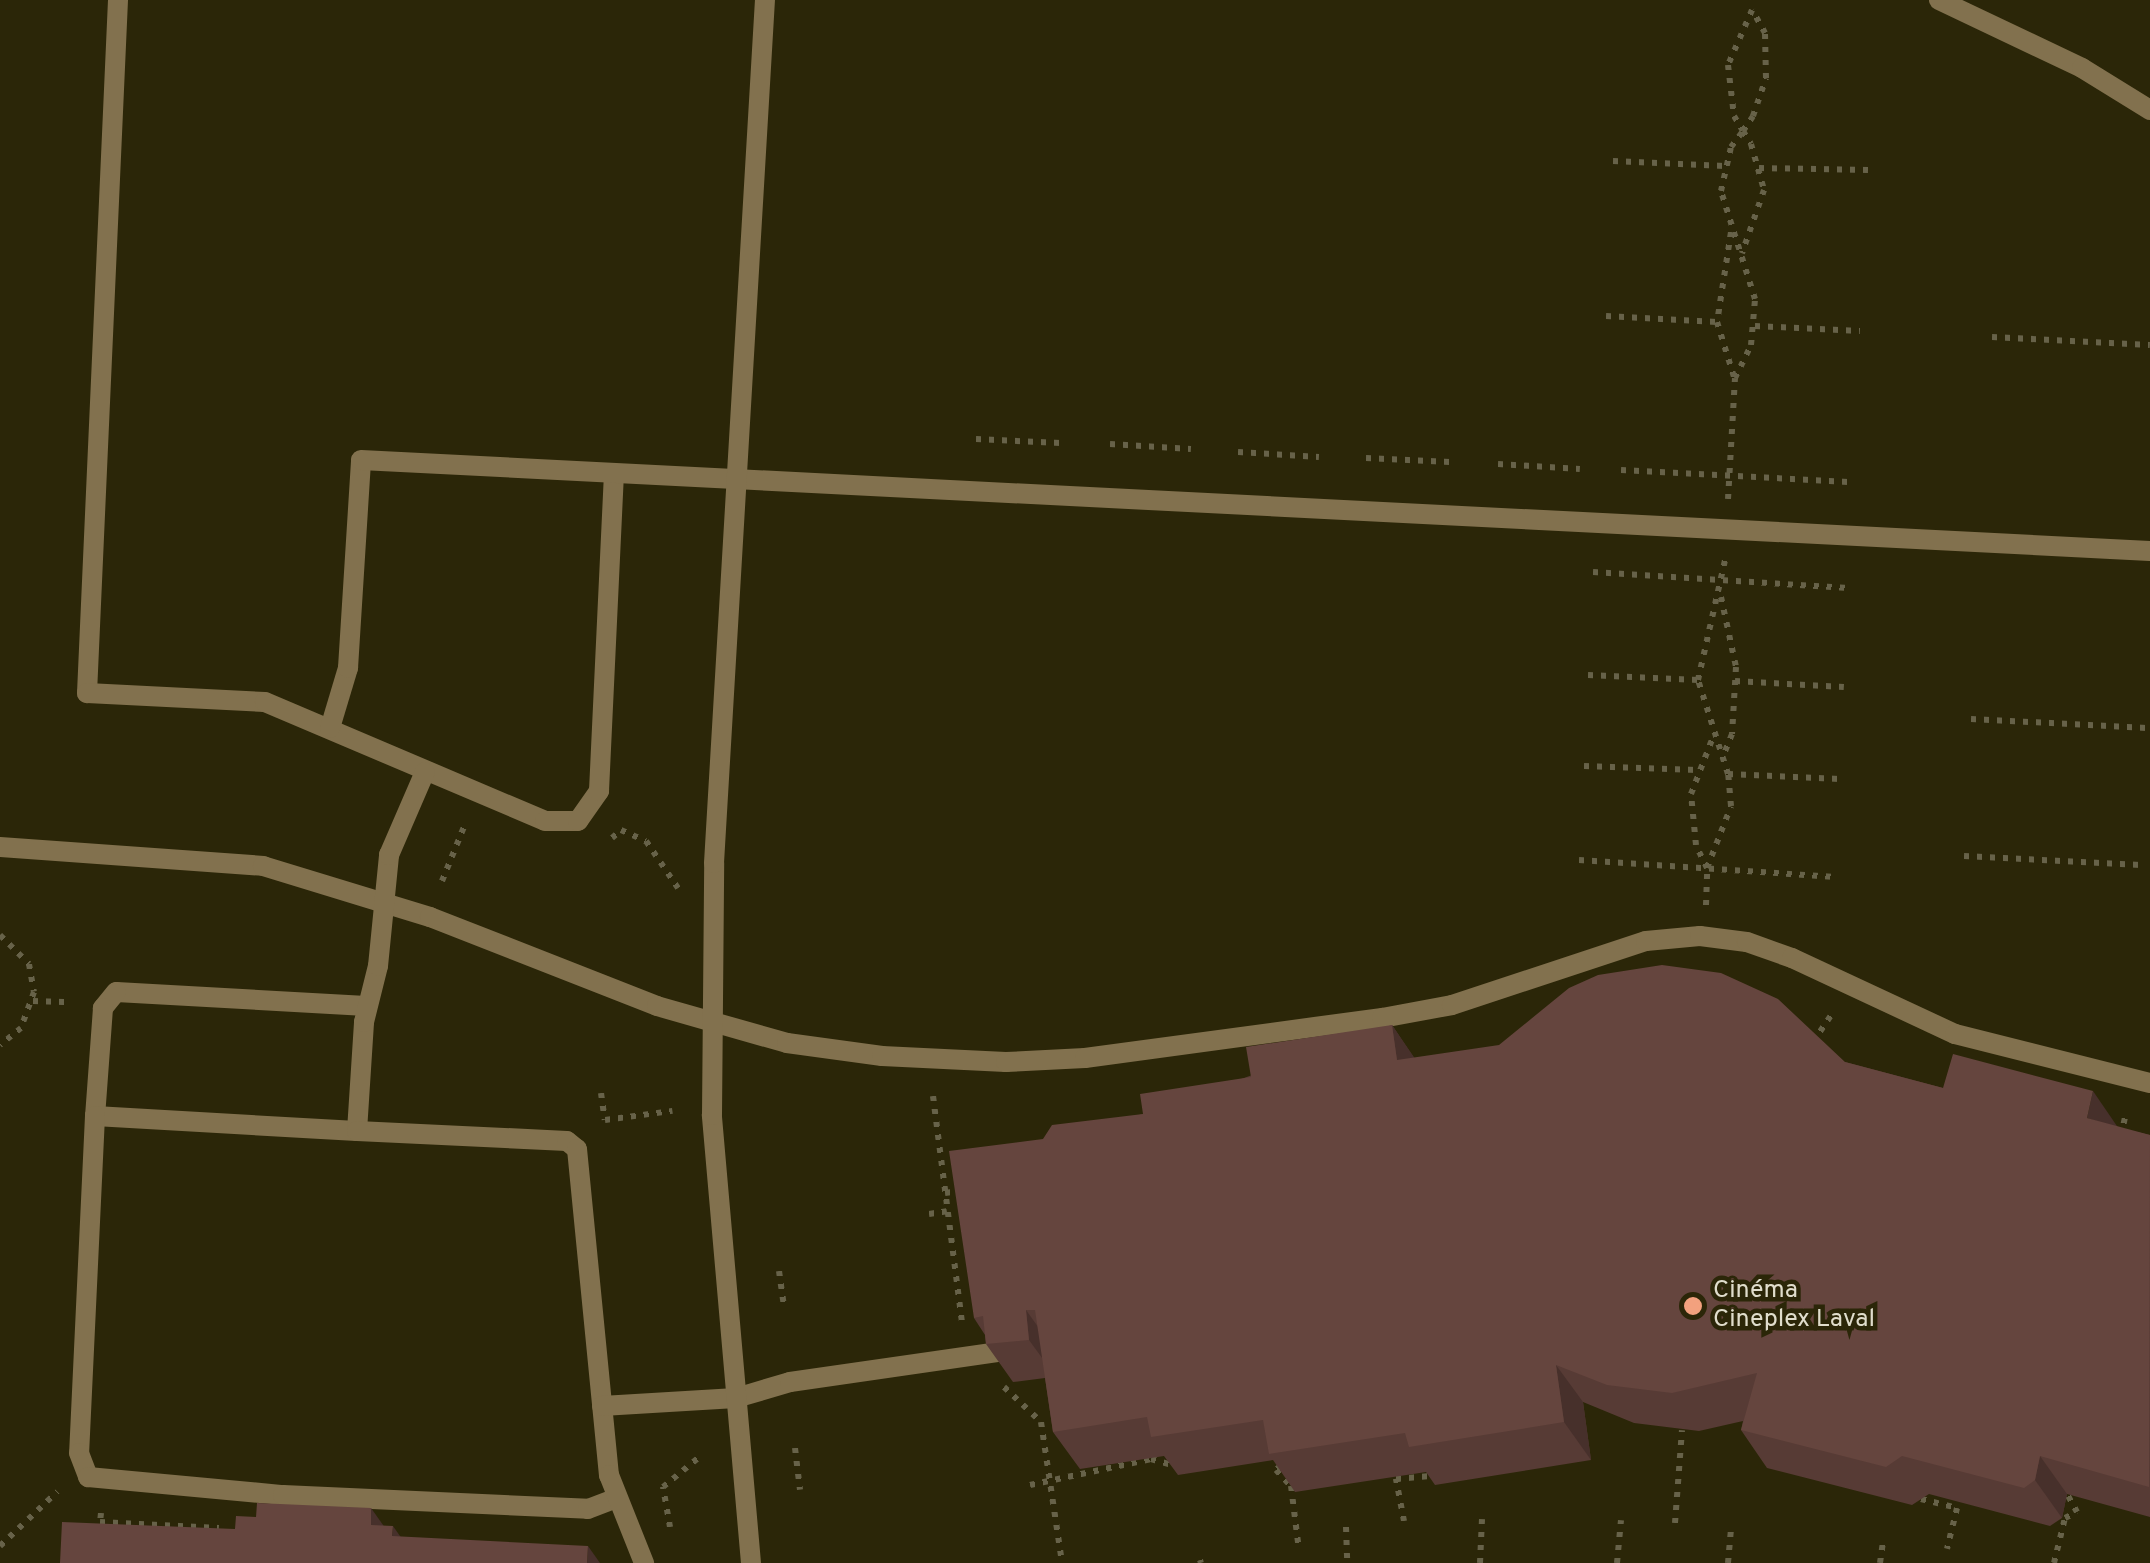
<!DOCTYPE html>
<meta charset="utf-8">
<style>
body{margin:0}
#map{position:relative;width:2150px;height:1563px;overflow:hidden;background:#2b2608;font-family:Overpass,sans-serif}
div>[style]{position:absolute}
.path>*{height:6px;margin-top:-3px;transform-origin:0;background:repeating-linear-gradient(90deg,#676249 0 5px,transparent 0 13px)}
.service>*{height:20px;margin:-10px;padding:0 10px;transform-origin:10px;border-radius:10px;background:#82714e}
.wall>*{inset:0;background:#573b35}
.shaded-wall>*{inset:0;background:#47302b}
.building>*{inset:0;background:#65453e}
.dots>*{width:28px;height:28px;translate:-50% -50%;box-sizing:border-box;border:5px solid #2b2608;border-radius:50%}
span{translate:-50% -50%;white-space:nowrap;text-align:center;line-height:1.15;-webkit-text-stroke:9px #2b2608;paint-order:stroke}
.poi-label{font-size:25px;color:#e0ddcc}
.left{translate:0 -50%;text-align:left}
</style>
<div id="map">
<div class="path">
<i style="left:1613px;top:161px;width:112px;rotate:2.6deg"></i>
<i style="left:1759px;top:168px;width:109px;rotate:1.1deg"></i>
<i style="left:1731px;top:232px;width:91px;rotate:98.8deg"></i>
<i style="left:1717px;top:322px;width:58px;rotate:72.8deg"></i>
<i style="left:1606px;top:316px;width:111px;rotate:3.1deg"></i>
<i style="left:1755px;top:326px;width:105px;rotate:2.7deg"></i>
<i style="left:1992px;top:337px;width:158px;rotate:2.9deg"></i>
<i style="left:976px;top:439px;width:85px;rotate:2.7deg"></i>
<i style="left:1110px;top:444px;width:81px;rotate:3.5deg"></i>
<i style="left:1238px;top:452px;width:81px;rotate:3.5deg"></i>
<i style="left:1366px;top:458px;width:84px;rotate:2.7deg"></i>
<i style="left:1498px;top:464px;width:82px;rotate:3.5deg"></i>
<i style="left:1621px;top:470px;width:232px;rotate:3deg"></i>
<i style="left:1728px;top:499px;width:121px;rotate:-86.7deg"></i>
<i style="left:1735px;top:378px;width:37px;rotate:-64deg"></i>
<i style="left:1751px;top:345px;width:46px;rotate:-85deg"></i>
<i style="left:1755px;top:299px;width:113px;rotate:-107.5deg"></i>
<i style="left:1721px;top:191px;width:45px;rotate:-77.2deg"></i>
<i style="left:1731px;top:147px;width:20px;rotate:-53deg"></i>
<i style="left:1743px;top:131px;width:18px;rotate:-56deg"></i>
<i style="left:1753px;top:116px;width:40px;rotate:-71.1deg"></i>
<i style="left:1766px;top:78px;width:45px;rotate:-91.3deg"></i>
<i style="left:1765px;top:33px;width:26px;rotate:-119deg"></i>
<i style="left:1752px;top:10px;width:60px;rotate:113.6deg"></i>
<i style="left:1728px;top:65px;width:51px;rotate:83.3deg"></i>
<i style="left:1734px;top:116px;width:17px;rotate:59deg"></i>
<i style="left:1743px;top:131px;width:15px;rotate:58deg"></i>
<i style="left:1751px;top:144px;width:48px;rotate:74.2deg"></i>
<i style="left:1764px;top:190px;width:67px;rotate:109.2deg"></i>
<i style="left:1593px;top:572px;width:256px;rotate:3.6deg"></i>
<i style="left:1721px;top:597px;width:72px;rotate:77.9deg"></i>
<i style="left:1736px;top:667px;width:67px;rotate:93.4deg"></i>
<i style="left:1732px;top:734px;width:24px;rotate:112deg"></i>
<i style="left:1588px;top:675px;width:110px;rotate:2.6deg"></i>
<i style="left:1735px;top:681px;width:109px;rotate:3.2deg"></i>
<i style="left:1971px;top:719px;width:176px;rotate:2.9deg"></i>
<i style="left:1584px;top:766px;width:113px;rotate:2deg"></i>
<i style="left:1728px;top:774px;width:112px;rotate:2.6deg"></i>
<i style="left:612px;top:838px;width:12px;rotate:-42deg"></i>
<i style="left:621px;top:830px;width:27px;rotate:24deg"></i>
<i style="left:646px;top:841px;width:57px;rotate:55.8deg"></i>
<i style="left:1964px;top:856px;width:177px;rotate:2.9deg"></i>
<i style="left:1579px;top:860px;width:257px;rotate:3.8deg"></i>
<i style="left:1707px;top:868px;width:66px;rotate:-68.8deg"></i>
<i style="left:1731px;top:806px;width:32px;rotate:-95deg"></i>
<i style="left:1728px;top:774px;width:99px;rotate:-107.7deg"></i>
<i style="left:1698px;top:680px;width:123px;rotate:-77.3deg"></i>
<i style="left:442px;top:881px;width:64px;rotate:-67.9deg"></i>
<i style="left:1706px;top:905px;width:37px;rotate:-88deg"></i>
<i style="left:1707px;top:868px;width:25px;rotate:-116deg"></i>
<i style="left:1696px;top:845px;width:51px;rotate:-95.6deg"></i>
<i style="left:1691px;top:794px;width:61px;rotate:-68.9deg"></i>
<i style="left:0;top:935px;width:41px;rotate:45deg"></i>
<i style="left:29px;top:964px;width:28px;rotate:80deg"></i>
<i style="left:34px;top:992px;width:38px;rotate:110deg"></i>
<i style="left:21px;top:1028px;width:27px;rotate:141deg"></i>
<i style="left:33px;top:1001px;width:38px;rotate:2deg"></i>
<i style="left:1813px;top:1042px;width:34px;rotate:-56deg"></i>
<i style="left:601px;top:1093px;width:27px;rotate:82deg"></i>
<i style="left:605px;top:1120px;width:68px;rotate:-7.7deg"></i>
<i style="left:933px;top:1096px;width:228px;rotate:82.7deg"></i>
<i style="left:2121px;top:1136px;width:25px;rotate:-78deg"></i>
<i style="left:945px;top:1193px;width:14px;rotate:-8deg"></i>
<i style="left:929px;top:1214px;width:18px;rotate:-9deg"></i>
<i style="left:779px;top:1271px;width:37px;rotate:82deg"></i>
<i style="left:1004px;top:1387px;width:51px;rotate:43.4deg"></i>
<i style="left:1041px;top:1422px;width:143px;rotate:81.5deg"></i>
<i style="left:795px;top:1448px;width:42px;rotate:83.2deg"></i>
<i style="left:1281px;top:1465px;width:7px;rotate:135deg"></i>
<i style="left:1276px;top:1470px;width:22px;rotate:47deg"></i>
<i style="left:1291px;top:1486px;width:64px;rotate:82.9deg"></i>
<i style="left:1030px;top:1485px;width:124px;rotate:-12.1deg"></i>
<i style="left:1151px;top:1459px;width:26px;rotate:16deg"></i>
<i style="left:1921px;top:1499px;width:37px;rotate:14deg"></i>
<i style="left:1957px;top:1508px;width:42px;rotate:103.7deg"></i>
<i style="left:101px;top:1513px;width:9px;rotate:96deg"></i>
<i style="left:100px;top:1522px;width:119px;rotate:2.9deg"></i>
<i style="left:1404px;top:1521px;width:43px;rotate:-100.8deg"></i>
<i style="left:1396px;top:1479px;width:37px;rotate:-5deg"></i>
<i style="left:1675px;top:1523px;width:93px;rotate:-85.7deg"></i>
<i style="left:670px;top:1527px;width:41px;rotate:-99.9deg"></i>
<i style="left:663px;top:1487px;width:45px;rotate:-39.6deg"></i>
<i style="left:1346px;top:1527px;width:36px;rotate:88deg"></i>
<i style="left:0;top:1546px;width:79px;rotate:-43.5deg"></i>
<i style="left:1200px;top:1560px;width:3px;rotate:72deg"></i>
<i style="left:1480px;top:1563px;width:44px;rotate:-87.4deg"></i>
<i style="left:1617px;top:1563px;width:43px;rotate:-84.7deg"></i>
<i style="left:1728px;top:1563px;width:36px;rotate:-85deg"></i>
<i style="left:1880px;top:1563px;width:22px;rotate:-82deg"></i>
<i style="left:2054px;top:1563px;width:46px;rotate:-76.3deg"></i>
<i style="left:2065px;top:1518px;width:13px;rotate:-27deg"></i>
<i style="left:2077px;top:1512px;width:21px;rotate:-119deg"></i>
</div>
<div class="service">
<i style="left:118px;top:0;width:694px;rotate:92.56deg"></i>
<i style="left:87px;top:693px;width:178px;rotate:2.9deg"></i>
<i style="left:265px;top:702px;width:304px;rotate:23deg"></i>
<i style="left:545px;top:821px;width:33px"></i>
<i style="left:578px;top:821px;width:37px;rotate:-55deg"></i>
<i style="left:599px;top:791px;width:318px;rotate:-87.3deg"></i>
<i style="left:1939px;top:0;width:158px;rotate:25.4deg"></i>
<i style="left:2082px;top:68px;width:80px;rotate:31.7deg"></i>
<i style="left:330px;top:728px;width:63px;rotate:-73.3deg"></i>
<i style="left:348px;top:668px;width:208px;rotate:-86.4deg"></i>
<i style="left:361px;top:460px;width:1791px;rotate:2.91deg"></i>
<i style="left:0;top:847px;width:264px;rotate:4.1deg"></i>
<i style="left:263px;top:866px;width:175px;rotate:17deg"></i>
<i style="left:430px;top:917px;width:244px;rotate:21.4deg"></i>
<i style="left:657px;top:1006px;width:135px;rotate:15.9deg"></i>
<i style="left:787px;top:1043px;width:96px;rotate:7.8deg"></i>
<i style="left:882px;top:1056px;width:124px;rotate:2.8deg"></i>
<i style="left:1006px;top:1062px;width:79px;rotate:-2.9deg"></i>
<i style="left:1085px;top:1058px;width:300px;rotate:-7.7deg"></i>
<i style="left:1382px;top:1018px;width:71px;rotate:-10.5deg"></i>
<i style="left:1452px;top:1005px;width:204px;rotate:-18.3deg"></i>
<i style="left:1646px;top:941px;width:54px;rotate:-5.3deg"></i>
<i style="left:1700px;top:936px;width:47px;rotate:7.3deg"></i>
<i style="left:1747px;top:942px;width:48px;rotate:19.6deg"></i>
<i style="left:1792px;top:958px;width:180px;rotate:25deg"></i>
<i style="left:1955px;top:1034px;width:201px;rotate:14.1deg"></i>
<i style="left:366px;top:1006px;width:250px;rotate:-176.8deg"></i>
<i style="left:116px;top:992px;width:21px;rotate:129deg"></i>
<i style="left:103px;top:1008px;width:108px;rotate:94.2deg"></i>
<i style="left:95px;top:1116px;width:262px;rotate:3.3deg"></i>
<i style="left:357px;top:1131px;width:109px;rotate:-86.3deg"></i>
<i style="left:364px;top:1022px;width:58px;rotate:-76deg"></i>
<i style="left:378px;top:966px;width:112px;rotate:-84.3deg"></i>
<i style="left:389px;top:855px;width:90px;rotate:-66.6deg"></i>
<i style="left:95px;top:1116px;width:337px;rotate:92.7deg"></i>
<i style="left:79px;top:1453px;width:26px;rotate:69deg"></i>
<i style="left:88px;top:1477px;width:196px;rotate:5.3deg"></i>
<i style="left:283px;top:1495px;width:305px;rotate:2.6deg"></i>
<i style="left:588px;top:1509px;width:28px;rotate:-21deg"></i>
<i style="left:357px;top:1131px;width:210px;rotate:2.7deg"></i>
<i style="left:567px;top:1141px;width:13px;rotate:39deg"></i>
<i style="left:577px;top:1149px;width:328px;rotate:84.4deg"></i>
<i style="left:609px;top:1475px;width:95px;rotate:68.3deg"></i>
<i style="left:602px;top:1406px;width:134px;rotate:-3.4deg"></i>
<i style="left:736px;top:1398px;width:56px;rotate:-16.5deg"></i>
<i style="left:790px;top:1382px;width:211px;rotate:-8.2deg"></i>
<i style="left:751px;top:1563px;width:450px;rotate:-95deg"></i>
<i style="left:712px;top:1115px;width:252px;rotate:-89.5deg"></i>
<i style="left:714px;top:863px;width:865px;rotate:-86.62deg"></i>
</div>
<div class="wall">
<i style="clip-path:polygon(1392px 1025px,1414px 1058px,1845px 1062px,1943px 1088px,2150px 1135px,2150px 1517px,2067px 1494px,2062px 1518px,2050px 1526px,1929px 1494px,1912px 1505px,1767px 1468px,1741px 1430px,1743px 1421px,1699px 1431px,1634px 1423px,1583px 1402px,1591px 1460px,1435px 1485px,1426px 1472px,1295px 1492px,1273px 1460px,1178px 1475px,1164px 1456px,1080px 1469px,1053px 1432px,1045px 1378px,1013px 1382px,986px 1344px,985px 1335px,974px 1318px,1043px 1139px,1143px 1114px)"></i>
</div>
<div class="shaded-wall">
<i style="clip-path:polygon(1392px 1025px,1418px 1063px,1397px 1060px)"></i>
<i style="clip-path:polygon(2093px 1091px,2119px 1129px,2087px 1118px)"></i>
<i style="clip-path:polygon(1026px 1310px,1053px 1348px,1056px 1377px,1029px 1340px)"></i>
<i style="clip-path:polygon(1556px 1365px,1583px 1402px,1591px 1460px,1564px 1422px)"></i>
<i style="clip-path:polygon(2040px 1456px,2067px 1494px,2062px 1518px,2035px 1480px)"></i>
<i style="clip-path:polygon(371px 1508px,398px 1546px,371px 1525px)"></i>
<i style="clip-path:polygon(393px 1526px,419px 1563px,392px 1536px)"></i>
<i style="clip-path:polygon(588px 1546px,600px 1563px,587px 1563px)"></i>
</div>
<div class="building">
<i style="clip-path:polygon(1662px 965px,1721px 973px,1778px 999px,1845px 1062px,1943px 1088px,1953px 1054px,2093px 1091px,2087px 1118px,2150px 1135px,2149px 1487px,2040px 1456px,2035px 1480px,2024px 1488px,1902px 1456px,1886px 1467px,1741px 1430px,1757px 1373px,1672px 1393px,1607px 1385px,1556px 1365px,1564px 1422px,1409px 1447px,1405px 1433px,1269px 1454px,1263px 1420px,1151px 1437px,1147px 1417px,1053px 1432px,1035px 1310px,1026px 1310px,1029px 1340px,986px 1344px,983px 1316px,974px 1318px,949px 1151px,1043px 1139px,1052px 1125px,1143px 1114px,1140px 1094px,1251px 1077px,1246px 1047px,1392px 1025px,1397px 1060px,1499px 1045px,1569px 988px,1598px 975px)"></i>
<i style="clip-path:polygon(257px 1503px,371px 1508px,371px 1525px,393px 1526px,392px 1536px,588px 1546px,587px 1563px,60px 1563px,62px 1522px,235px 1529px,236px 1516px,256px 1517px)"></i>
</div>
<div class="dots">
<i style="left:1693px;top:1306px;background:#f2a17e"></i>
</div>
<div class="poi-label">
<span class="left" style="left:1713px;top:1306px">Cinéma<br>Cineplex Laval</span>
</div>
</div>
